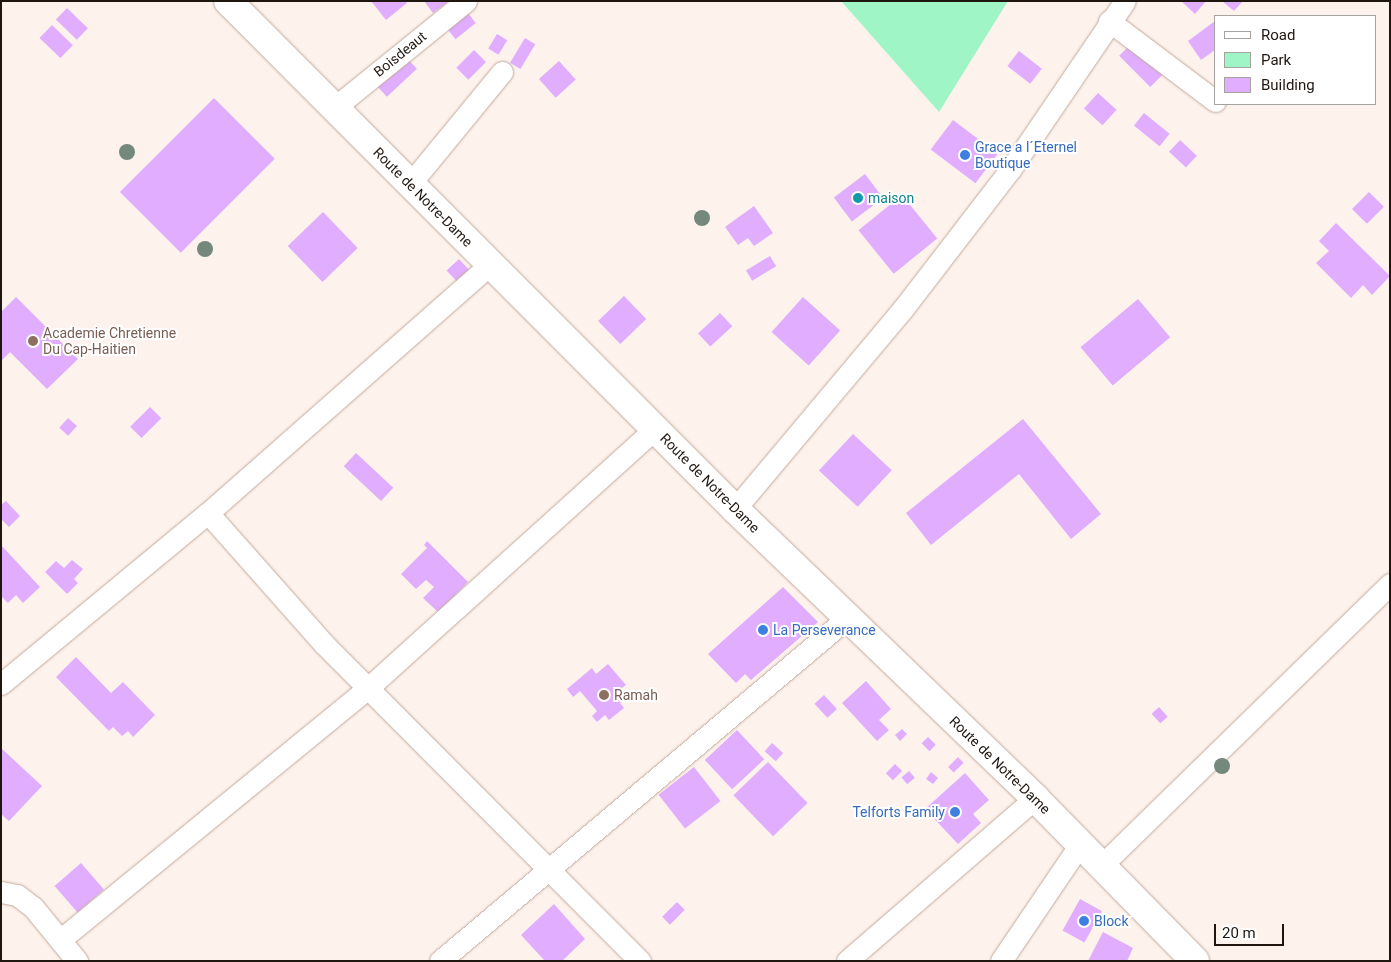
<!DOCTYPE html>
<meta charset="utf-8">
<style>
body{margin:0}
#map{position:relative;width:1391px;height:962px;overflow:hidden;background:#fdf2ec;font-family:Roboto,sans-serif}
div>[style]{position:absolute}
.green>*{inset:0;background:#9ff5c6}
.building>*{inset:0;background:#e1adfe;transform-origin:0 0}
.roads{filter:drop-shadow(0 0 1px #c3a99b) drop-shadow(0 0 1px #c3a99b)}
.street>*{height:21px;margin:-10.5px;padding:0 10.5px;transform-origin:10.5px;border-radius:10.5px;background:#fff}
.secondary>*{height:28px;margin:-14px;padding:0 14px;transform-origin:14px;border-radius:14px;background:#fff}
.trees>*{width:16px;height:16px;margin:-8px;border-radius:50%;background:#74887b}
.dots>*{width:14px;height:14px;translate:-50% -50%;box-sizing:border-box;border:2px solid #fff;border-radius:50%}
span{translate:-50% -50%;white-space:nowrap;text-align:center;line-height:1.15;-webkit-text-stroke:4px #fff;paint-order:stroke}
.street-label{font-size:14px;color:#1f1610}
.shop-label{font-size:14px;color:#366cbe}
.left{translate:0 -50%;text-align:left}
.right{translate:-100% -50%;text-align:right}
.culture-label{font-size:14px;color:#0d838f}
.education-label{font-size:14px;color:#785e54}
.frame{position:absolute;inset:0;border:2px solid #1f1610;pointer-events:none}
.legend{position:absolute;left:1214px;top:15px;width:162px;height:90px;box-sizing:border-box;background:#fff;border:1px solid #a5a29f;margin:0;padding:6px 9px;list-style:none;font-size:15px;color:#1f1610}
.legend li{display:flex;align-items:center;gap:10px;height:25px}
.legend b{width:25px;border:1px solid #a5a29f}
.scale{position:absolute;left:1214px;top:924px;width:70px;height:22px;box-sizing:border-box;border:2px solid #1f1610;border-top:0;padding-left:6px;font-size:15px;line-height:18px;white-space:nowrap;color:#1f1610;-webkit-text-stroke:4px #fff;paint-order:stroke}
</style>
<div id="map">
<div class="green">
<i style="clip-path:polygon(841px 1px,1008px 1px,939px 112px)"></i>
</div>
<div class="building">
<i style="clip-path:polygon(371px 1px,405px 1px,407px 3px,386px 20px)"></i>
<i style="clip-path:polygon(424px 1px,449px 1px,433px 13px)"></i>
<i style="clip-path:polygon(1181px 1px,1206px 1px,1195px 14px)"></i>
<i style="clip-path:polygon(1222px 1px,1243px 1px,1234px 11px)"></i>
<i style="left:67px;top:8px;width:29px;height:16px;rotate:44deg"></i>
<i style="left:467px;top:12px;width:14px;height:26px;rotate:51deg"></i>
<i style="clip-path:polygon(1215px 21px,1215px 50px,1201px 60px,1188px 41px)"></i>
<i style="left:52px;top:25px;width:29px;height:18px;rotate:44deg"></i>
<i style="left:497px;top:34px;width:12px;height:17px;rotate:31deg"></i>
<i style="left:525px;top:38px;width:12px;height:29px;rotate:31deg"></i>
<i style="left:1134px;top:41px;width:44px;height:21px;rotate:45deg"></i>
<i style="left:474px;top:50px;width:17px;height:25px;rotate:45deg"></i>
<i style="left:1019px;top:51px;width:29px;height:19px;rotate:38deg"></i>
<i style="left:406px;top:57px;width:16px;height:41px;rotate:47deg"></i>
<i style="left:559px;top:61px;width:25px;height:27px;rotate:48deg"></i>
<i style="left:1098px;top:93px;width:25px;height:21px;rotate:42deg"></i>
<i style="left:214px;top:98px;width:86px;height:133px;rotate:45deg"></i>
<i style="left:1144px;top:113px;width:33px;height:16px;rotate:39deg"></i>
<i style="left:953px;top:120px;width:56px;height:37px;rotate:37deg"></i>
<i style="left:1180px;top:140px;width:23px;height:16px;rotate:43deg"></i>
<i style="left:865px;top:174px;width:30px;height:39px;rotate:53deg"></i>
<i style="left:1369px;top:192px;width:21px;height:24px;rotate:45deg"></i>
<i style="left:902px;top:195px;width:56px;height:56px;rotate:51deg"></i>
<i style="clip-path:polygon(754px 206px,773px 233px,754px 246px,748px 238px,738px 245px,725px 227px)"></i>
<i style="left:323px;top:212px;width:50px;height:49px;rotate:46deg"></i>
<i style="clip-path:polygon(1336px 223px,1390px 276px,1372px 295px,1363px 285px,1351px 298px,1316px 263px,1329px 251px,1319px 241px)"></i>
<i style="left:770px;top:256px;width:12px;height:28px;rotate:59deg"></i>
<i style="left:459px;top:259px;width:16px;height:17px;rotate:47deg"></i>
<i style="left:624px;top:296px;width:32px;height:36px;rotate:46deg"></i>
<i style="clip-path:polygon(16px 297px,78px 359px,47px 389px,10px 352px,1px 361px,1px 312px)"></i>
<i style="left:803px;top:297px;width:50px;height:47px;rotate:42deg"></i>
<i style="left:1138px;top:299px;width:50px;height:75px;rotate:50deg"></i>
<i style="left:720px;top:313px;width:18px;height:30px;rotate:47deg"></i>
<i style="left:150px;top:407px;width:16px;height:28px;rotate:45deg"></i>
<i style="left:68px;top:418px;width:12px;height:13px;rotate:42deg"></i>
<i style="clip-path:polygon(1023px 419px,1101px 514px,1071px 539px,1019px 474px,931px 545px,906px 513px)"></i>
<i style="left:853px;top:434px;width:53px;height:50px;rotate:43deg"></i>
<i style="left:356px;top:453px;width:51px;height:18px;rotate:43deg"></i>
<i style="clip-path:polygon(6px 501px,20px 516px,9px 527px,1px 519px,1px 505px)"></i>
<i style="clip-path:polygon(427px 541px,468px 582px,438px 612px,423px 598px,434px 587px,426px 580px,416px 589px,401px 574px,427px 548px,424px 545px)"></i>
<i style="clip-path:polygon(1px 545px,40px 587px,23px 603px,16px 595px,8px 603px,1px 596px)"></i>
<i style="clip-path:polygon(72px 560px,83px 569px,74px 579px,78px 583px,67px 594px,45px 572px,56px 561px,64px 568px)"></i>
<i style="clip-path:polygon(783px 587px,818px 622px,751px 680px,745px 674px,736px 683px,708px 654px)"></i>
<i style="clip-path:polygon(76px 657px,111px 693px,123px 682px,155px 715px,133px 737px,128px 731px,122px 736px,113px 727px,109px 731px,56px 677px)"></i>
<i style="clip-path:polygon(608px 664px,626px 685px,619px 690px,626px 698px,620px 703px,624px 708px,609px 720px,605px 715px,597px 722px,592px 716px,597px 711px,580px 691px,573px 697px,567px 689px,592px 668px,596px 674px)"></i>
<i style="clip-path:polygon(866px 681px,891px 709px,879px 720px,889px 730px,877px 741px,842px 703px)"></i>
<i style="left:824px;top:695px;width:19px;height:13px;rotate:47deg"></i>
<i style="left:1159px;top:707px;width:13px;height:10px;rotate:48deg"></i>
<i style="clip-path:polygon(902px 729px,907px 734px,900px 741px,895px 735px)"></i>
<i style="left:737px;top:730px;width:40px;height:44px;rotate:47deg"></i>
<i style="left:928px;top:737px;width:11px;height:9px;rotate:45deg"></i>
<i style="left:772px;top:743px;width:15px;height:11px;rotate:42deg"></i>
<i style="clip-path:polygon(1px 748px,42px 786px,9px 821px,1px 814px)"></i>
<i style="left:958px;top:757px;width:8px;height:14px;rotate:45deg"></i>
<i style="left:768px;top:762px;width:57px;height:48px;rotate:46deg"></i>
<i style="left:895px;top:764px;width:10px;height:13px;rotate:45deg"></i>
<i style="left:694px;top:767px;width:43px;height:45px;rotate:52deg"></i>
<i style="left:909px;top:771px;width:9px;height:10px;rotate:49deg"></i>
<i style="clip-path:polygon(931px 772px,938px 778px,933px 784px,926px 779px)"></i>
<i style="clip-path:polygon(965px 773px,989px 800px,973px 814px,981px 823px,958px 844px,925px 809px)"></i>
<i style="left:81px;top:863px;width:35px;height:35px;rotate:49deg"></i>
<i style="left:1080px;top:899px;width:25px;height:36px;rotate:29deg"></i>
<i style="left:677px;top:902px;width:11px;height:21px;rotate:45deg"></i>
<i style="clip-path:polygon(554px 904px,585px 939px,562px 961px,545px 961px,521px 935px)"></i>
<i style="clip-path:polygon(1103px 932px,1133px 948px,1127px 961px,1088px 961px)"></i>
</div>
<div class="roads">
<div class="street">
<i style="left:1109px;top:21px;width:133px;rotate:37deg"></i>
<i style="left:334px;top:108px;width:170px;rotate:-39deg"></i>
<i style="left:410px;top:184px;width:145px;rotate:-50.6deg"></i>
<i style="left:735px;top:509px;width:260px;rotate:-50deg"></i>
<i style="left:902px;top:310px;width:177px;rotate:-52.4deg"></i>
<i style="left:1010px;top:170px;width:204px;rotate:-55.8deg"></i>
<i style="left:208px;top:513px;width:175px;rotate:48.5deg"></i>
<i style="left:324px;top:644px;width:448px;rotate:45.1deg"></i>
<i style="left:1px;top:684px;width:268px;rotate:-39.6deg"></i>
<i style="left:208px;top:513px;width:378px;rotate:-41.4deg"></i>
<i style="left:1101px;top:866px;width:404px;rotate:-44.3deg"></i>
<i style="left:1px;top:892px;width:16px;rotate:11deg"></i>
<i style="left:17px;top:895px;width:20px;rotate:37deg"></i>
<i style="left:33px;top:907px;width:70px;rotate:50.8deg"></i>
<i style="left:60px;top:940px;width:398px;rotate:-39.3deg"></i>
<i style="left:368px;top:688px;width:388px;rotate:-42.1deg"></i>
<i style="left:440px;top:961px;width:531px;rotate:-40.11deg"></i>
<i style="left:847px;top:961px;width:249px;rotate:-40.9deg"></i>
<i style="left:1001px;top:961px;width:139px;rotate:-55.9deg"></i>
</div>
<div class="secondary">
<i style="left:228px;top:1px;width:718px;rotate:45.06deg"></i>
<i style="left:735px;top:509px;width:417px;rotate:43.9deg"></i>
<i style="left:1035px;top:798px;width:228px;rotate:45.5deg"></i>
</div>
</div>
<div class="trees">
<i style="left:127px;top:152px"></i>
<i style="left:702px;top:218px"></i>
<i style="left:205px;top:249px"></i>
<i style="left:1222px;top:766px"></i>
</div>
<div class="dots">
<i style="left:965px;top:155px;background:#3f7fe0"></i>
<i style="left:858px;top:198px;background:#0f9aa8"></i>
<i style="left:33px;top:341px;background:#8d6e63"></i>
<i style="left:763px;top:630px;background:#3f7fe0"></i>
<i style="left:604px;top:695px;background:#8d6e63"></i>
<i style="left:955px;top:812px;background:#3f7fe0"></i>
<i style="left:1084px;top:921px;background:#3f7fe0"></i>
</div>
<div class="street-label">
<span style="left:400px;top:54px;rotate:-39deg">Boisdeaut</span>
<span style="left:423px;top:197px;rotate:45deg">Route de Notre-Dame</span>
<span style="left:710px;top:483px;rotate:45deg">Route de Notre-Dame</span>
<span style="left:1000px;top:765px;rotate:44deg">Route de Notre-Dame</span>
</div>
<div class="shop-label">
<span class="left" style="left:975px;top:155px">Grace a l´Eternel<br>Boutique</span>
<span class="left" style="left:773px;top:630px">La Perseverance</span>
<span class="right" style="left:945px;top:812px">Telforts Family</span>
<span class="left" style="left:1094px;top:921px">Block</span>
</div>
<div class="culture-label">
<span class="left" style="left:868px;top:198px">maison</span>
</div>
<div class="education-label">
<span class="left" style="left:43px;top:341px">Academie Chretienne<br>Du Cap-Haitien</span>
<span class="left" style="left:614px;top:695px">Ramah</span>
</div>
<div class="frame"></div>
<ul class="legend">
<li><b style="height:6px;background:#fff"></b>Road</li>
<li><b style="height:14px;background:#9ff5c6"></b>Park</li>
<li><b style="height:14px;background:#e1adfe"></b>Building</li>
</ul>
<div class="scale">20 m</div>
</div>
